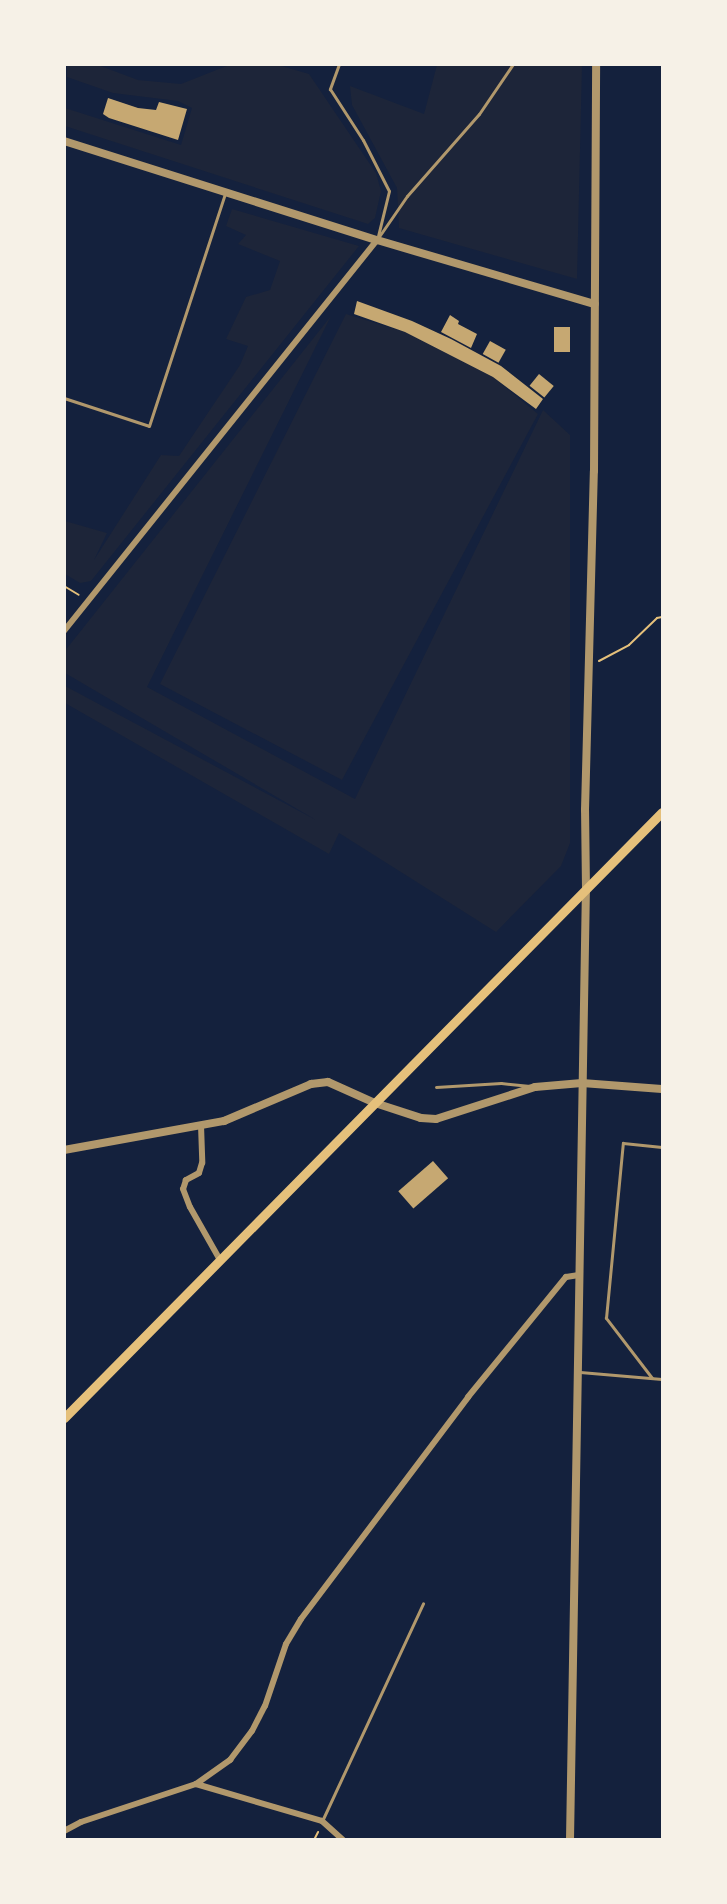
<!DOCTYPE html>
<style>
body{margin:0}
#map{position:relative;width:727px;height:1904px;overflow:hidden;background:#14213d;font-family:"Alegreya Sans",sans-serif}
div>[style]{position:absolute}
.green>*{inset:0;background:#1d2539}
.building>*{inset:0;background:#c6a872;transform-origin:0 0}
.path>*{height:2px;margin:-1px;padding:0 1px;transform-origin:1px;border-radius:1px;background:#e5c07b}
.service>*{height:3px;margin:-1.5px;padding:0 1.5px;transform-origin:1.5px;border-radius:1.5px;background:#b1986c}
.minor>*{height:6px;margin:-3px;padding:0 3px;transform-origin:3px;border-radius:3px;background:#b1986c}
.tertiary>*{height:8px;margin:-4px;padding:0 4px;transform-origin:4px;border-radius:4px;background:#b1986c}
.primary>*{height:9px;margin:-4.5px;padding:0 4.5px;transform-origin:4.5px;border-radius:4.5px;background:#e5c07b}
span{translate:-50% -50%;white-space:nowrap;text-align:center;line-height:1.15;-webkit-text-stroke:5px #f6f1e7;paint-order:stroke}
.frame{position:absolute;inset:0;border:66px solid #f6f1e7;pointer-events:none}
</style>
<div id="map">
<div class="green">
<i style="clip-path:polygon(67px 65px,98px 65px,138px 80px,181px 84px,229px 65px,278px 65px,309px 74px,376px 173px,381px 191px,375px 218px,368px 224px,65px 126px,65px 108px,181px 145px,192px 108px,178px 101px,113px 93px,67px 77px)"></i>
<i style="clip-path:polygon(437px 65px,582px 65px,577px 279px,399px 228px,397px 188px,352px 105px,350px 86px,424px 114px)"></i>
<i style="clip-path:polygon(232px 209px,359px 246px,91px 581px,80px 583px,65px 574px,65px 521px,107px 533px,94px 560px,161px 455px,179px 456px,240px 365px,248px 346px,226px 339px,246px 297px,270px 290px,280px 261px,238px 244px,246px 235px,226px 226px)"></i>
<i style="clip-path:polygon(346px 314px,405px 332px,493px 377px,538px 414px,342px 780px,160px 684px)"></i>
<i style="clip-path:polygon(331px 316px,147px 687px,355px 799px,543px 410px,570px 435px,570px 843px,561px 866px,496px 932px,339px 833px,329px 854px,65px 703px,65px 686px,316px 820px,65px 673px,64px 652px)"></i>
</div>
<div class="building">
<i style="clip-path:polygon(108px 98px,138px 108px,156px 110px,159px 102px,187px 109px,178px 140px,109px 118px,103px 114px)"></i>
<i style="clip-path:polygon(357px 301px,412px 321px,451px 339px,501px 366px,543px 399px,536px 409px,493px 377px,405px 332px,354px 314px)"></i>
<i style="clip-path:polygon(450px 315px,459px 321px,458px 324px,477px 334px,471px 348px,441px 332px)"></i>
<i style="left:554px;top:327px;width:16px;height:25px"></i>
<i style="left:490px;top:341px;width:18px;height:15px;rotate:29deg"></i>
<i style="left:539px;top:374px;width:19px;height:15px;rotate:39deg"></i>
<i style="left:433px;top:1161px;width:23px;height:46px;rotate:49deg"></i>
</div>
<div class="path">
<i style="left:64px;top:586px;width:17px;rotate:31deg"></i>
<i style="left:599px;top:661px;width:34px;rotate:-28deg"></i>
<i style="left:629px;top:645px;width:39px;rotate:-44deg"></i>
<i style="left:657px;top:618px;width:5px;rotate:-11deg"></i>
<i style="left:314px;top:1840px;width:9px;rotate:-63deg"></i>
</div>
<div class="service">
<i style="left:339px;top:64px;width:27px;rotate:110deg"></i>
<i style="left:330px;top:89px;width:61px;rotate:57.1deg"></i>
<i style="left:363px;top:140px;width:57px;rotate:63deg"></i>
<i style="left:389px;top:191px;width:46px;rotate:103.7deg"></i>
<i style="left:378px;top:238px;width:51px;rotate:-55.4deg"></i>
<i style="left:407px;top:196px;width:109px;rotate:-48.7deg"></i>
<i style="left:479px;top:114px;width:60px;rotate:-55.8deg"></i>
<i style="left:64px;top:398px;width:89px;rotate:18.2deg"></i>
<i style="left:149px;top:426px;width:245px;rotate:-71.9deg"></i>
<i style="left:436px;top:1087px;width:65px;rotate:-3.5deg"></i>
<i style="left:501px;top:1083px;width:29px;rotate:6deg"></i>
<i style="left:580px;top:1372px;width:82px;rotate:4.9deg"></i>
<i style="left:652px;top:1378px;width:76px;rotate:-127.5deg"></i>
<i style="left:606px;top:1318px;width:176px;rotate:-84.5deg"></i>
<i style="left:623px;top:1143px;width:39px;rotate:6deg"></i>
<i style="left:322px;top:1821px;width:240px;rotate:-65.1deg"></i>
</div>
<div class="minor">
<i style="left:64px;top:631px;width:501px;rotate:-51.32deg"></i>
<i style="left:201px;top:1125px;width:38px;rotate:88deg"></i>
<i style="left:202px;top:1163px;width:10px;rotate:107deg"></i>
<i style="left:199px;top:1173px;width:15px;rotate:152deg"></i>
<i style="left:186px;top:1180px;width:9px;rotate:108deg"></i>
<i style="left:183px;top:1189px;width:19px;rotate:69deg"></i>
<i style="left:190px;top:1207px;width:61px;rotate:60.5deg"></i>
<i style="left:196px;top:1784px;width:131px;rotate:16.4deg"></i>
<i style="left:322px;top:1821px;width:28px;rotate:42deg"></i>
<i style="left:64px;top:1831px;width:19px;rotate:-28deg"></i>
<i style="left:81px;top:1822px;width:121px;rotate:-18.3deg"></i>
<i style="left:196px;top:1784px;width:42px;rotate:-35.2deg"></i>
<i style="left:230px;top:1760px;width:36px;rotate:-53deg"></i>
<i style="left:252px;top:1731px;width:28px;rotate:-63deg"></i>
<i style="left:265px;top:1706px;width:65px;rotate:-71.3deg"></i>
<i style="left:286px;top:1644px;width:29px;rotate:-59deg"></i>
<i style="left:301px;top:1619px;width:278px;rotate:-53deg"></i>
<i style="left:468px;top:1397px;width:155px;rotate:-50.8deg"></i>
<i style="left:566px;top:1277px;width:13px;rotate:-9deg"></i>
</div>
<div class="tertiary">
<i style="left:64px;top:141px;width:328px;rotate:17.6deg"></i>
<i style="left:377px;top:240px;width:227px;rotate:16.4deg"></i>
<i style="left:64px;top:1150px;width:163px;rotate:-10.3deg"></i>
<i style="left:224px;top:1121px;width:95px;rotate:-23deg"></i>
<i style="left:311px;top:1084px;width:17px;rotate:-7deg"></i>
<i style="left:328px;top:1082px;width:51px;rotate:24.1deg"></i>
<i style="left:375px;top:1103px;width:48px;rotate:18.1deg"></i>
<i style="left:421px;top:1118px;width:15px;rotate:4deg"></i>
<i style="left:436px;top:1119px;width:104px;rotate:-17.9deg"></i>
<i style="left:535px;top:1087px;width:47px;rotate:-4.9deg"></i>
<i style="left:582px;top:1083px;width:80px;rotate:4.3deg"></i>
<i style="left:570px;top:1840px;width:951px;rotate:-89.04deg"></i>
<i style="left:586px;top:889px;width:79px;rotate:-90.7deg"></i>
<i style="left:585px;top:810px;width:339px;rotate:-88.5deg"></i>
<i style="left:594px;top:471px;width:407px;rotate:-89.7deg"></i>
</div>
<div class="primary">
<i style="left:64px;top:1418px;width:851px;rotate:-45.38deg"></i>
</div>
<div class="frame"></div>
</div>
